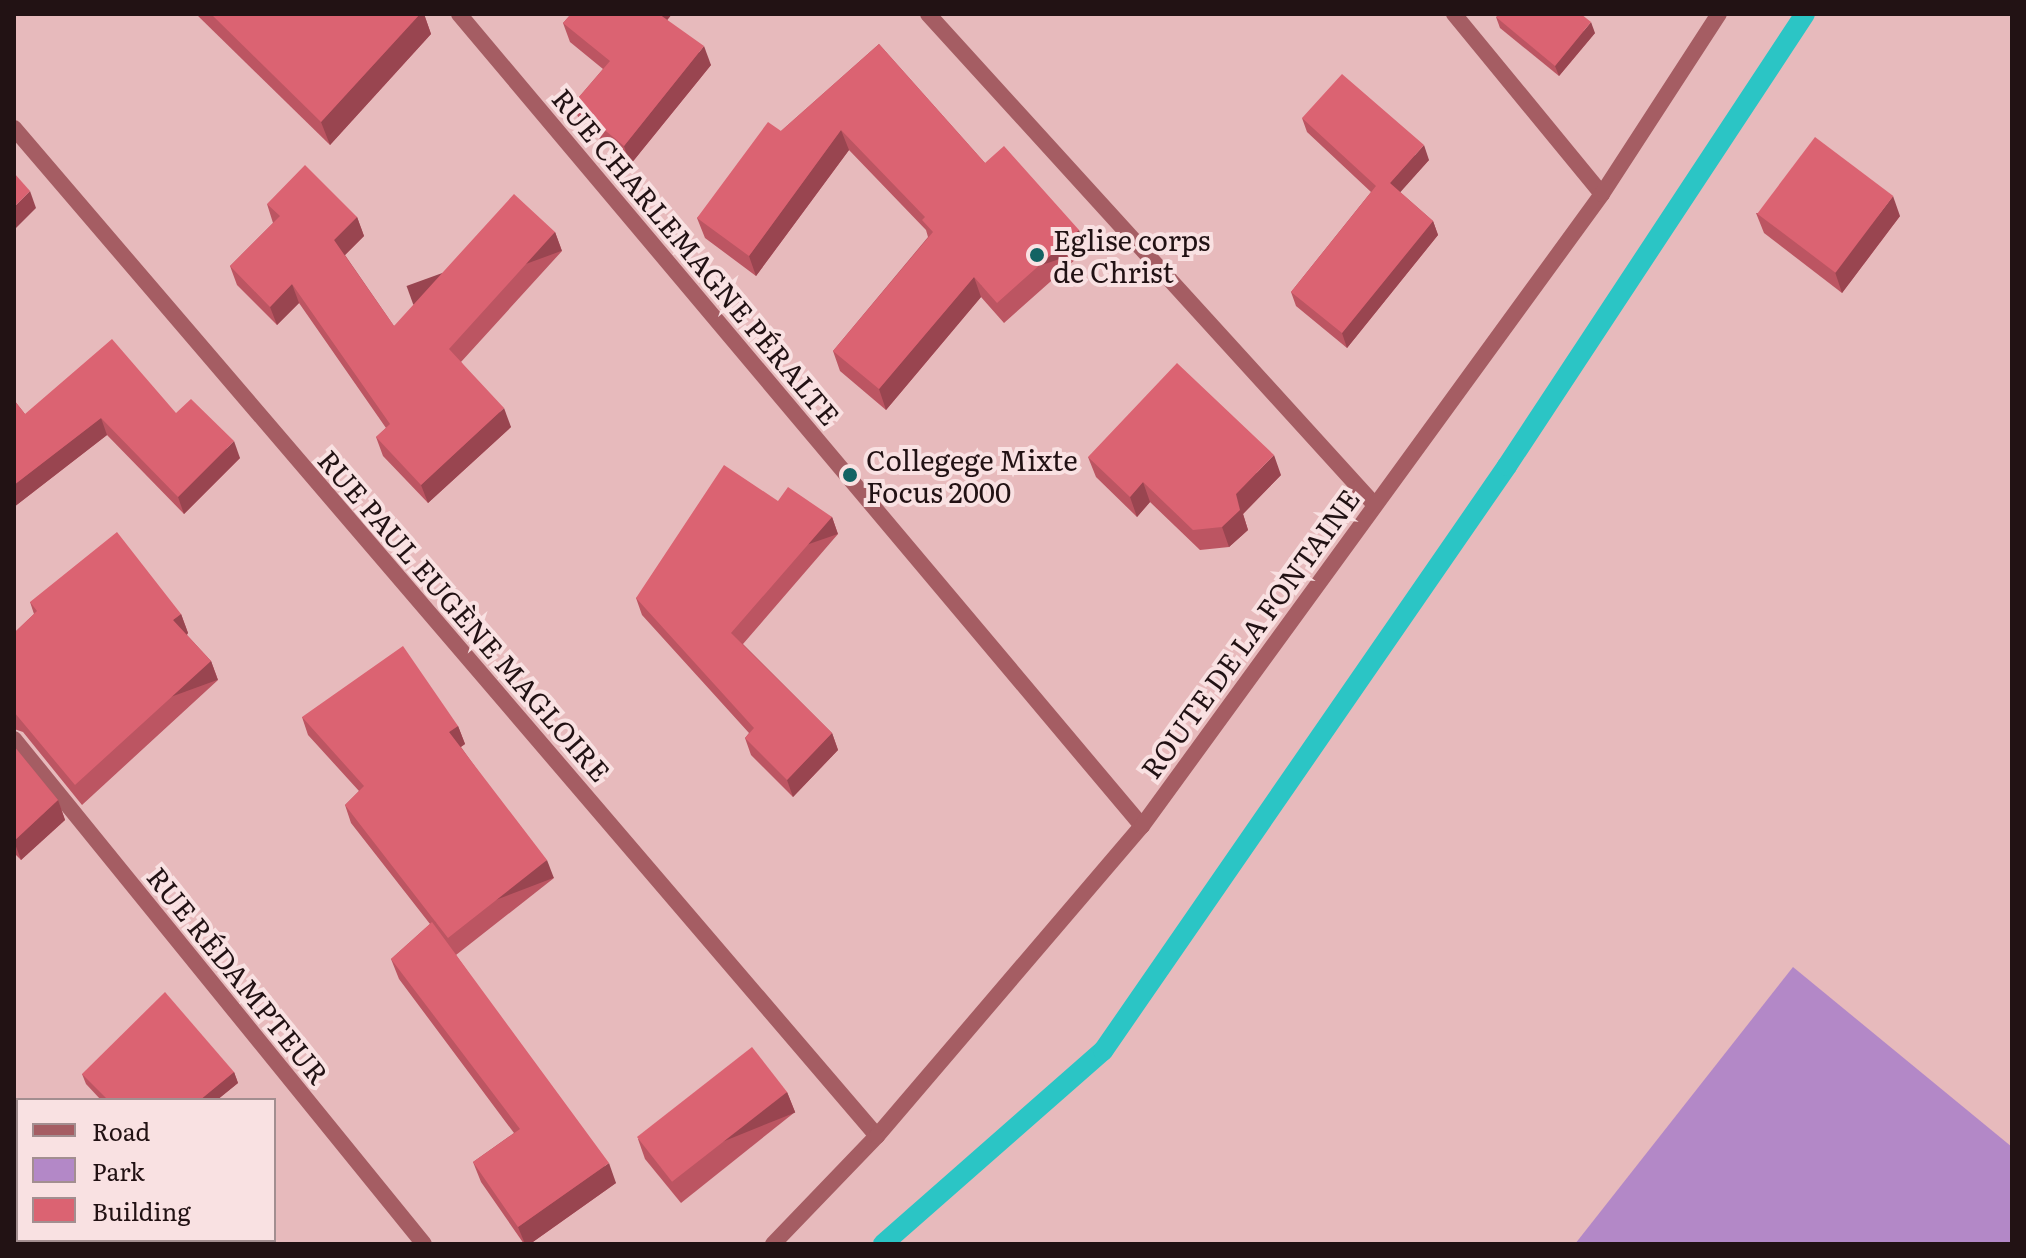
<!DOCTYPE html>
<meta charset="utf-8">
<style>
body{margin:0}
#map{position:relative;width:2026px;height:1258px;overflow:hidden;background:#e7babc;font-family:Literata,serif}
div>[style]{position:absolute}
.green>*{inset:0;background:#b388c7}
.stream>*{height:20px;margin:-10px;padding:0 10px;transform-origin:10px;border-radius:10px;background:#2bc5c5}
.street>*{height:16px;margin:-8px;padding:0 8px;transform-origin:8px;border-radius:8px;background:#a55d63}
.wall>*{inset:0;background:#bc5562}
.shaded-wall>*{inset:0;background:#994550;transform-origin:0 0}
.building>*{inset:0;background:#db6372;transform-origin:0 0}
.dots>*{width:22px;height:22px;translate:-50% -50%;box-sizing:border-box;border:4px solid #f9e1e2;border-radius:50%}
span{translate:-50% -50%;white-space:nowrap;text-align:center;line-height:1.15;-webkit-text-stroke:8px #f9e1e2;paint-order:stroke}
.poi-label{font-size:28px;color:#221214}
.left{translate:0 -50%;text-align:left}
.street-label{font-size:28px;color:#221214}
.frame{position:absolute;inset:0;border:16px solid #221214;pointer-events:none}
.legend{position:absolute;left:16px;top:1098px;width:260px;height:144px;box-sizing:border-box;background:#f9e1e2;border:2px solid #a38e90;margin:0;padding:10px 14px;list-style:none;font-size:24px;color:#221214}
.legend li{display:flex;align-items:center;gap:16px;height:40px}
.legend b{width:40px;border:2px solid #a38e90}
</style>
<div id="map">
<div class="green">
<i style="clip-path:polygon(1793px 967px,2012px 1147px,2012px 1244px,1575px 1244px)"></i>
</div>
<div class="stream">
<i style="left:883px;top:1244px;width:293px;rotate:-41.3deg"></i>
<i style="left:1103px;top:1051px;width:711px;rotate:-55.37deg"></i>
<i style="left:1507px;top:466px;width:541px;rotate:-56.6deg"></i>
</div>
<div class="street">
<i style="left:459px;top:14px;width:1061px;rotate:49.93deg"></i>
<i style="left:928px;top:14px;width:663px;rotate:47.69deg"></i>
<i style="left:1454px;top:14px;width:233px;rotate:50.6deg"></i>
<i style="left:14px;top:128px;width:1327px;rotate:49.43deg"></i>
<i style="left:14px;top:739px;width:650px;rotate:50.93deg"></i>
<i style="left:773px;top:1244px;width:150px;rotate:-46.1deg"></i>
<i style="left:877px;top:1136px;width:408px;rotate:-49.5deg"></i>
<i style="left:1142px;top:826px;width:782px;rotate:-53.95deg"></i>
<i style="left:1602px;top:194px;width:215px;rotate:-57deg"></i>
</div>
<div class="wall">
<i style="clip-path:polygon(196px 14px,424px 14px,431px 34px,330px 145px)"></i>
<i style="clip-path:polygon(571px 14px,672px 14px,667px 20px,711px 65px,630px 165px,580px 122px,573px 104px,603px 69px,570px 42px,563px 23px)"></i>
<i style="clip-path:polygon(1496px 17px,1595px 33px,1559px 76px,1500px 28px)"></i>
<i style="clip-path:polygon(879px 44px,985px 163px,1086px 250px,1004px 323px,981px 297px,886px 410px,840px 371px,833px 351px,928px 237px,926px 230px,849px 150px,756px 276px,705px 238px,697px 218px,781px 131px)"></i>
<i style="clip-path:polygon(1302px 118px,1429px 160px,1400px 192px,1433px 221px,1438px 235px,1347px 348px,1296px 306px,1291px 292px,1371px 192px,1307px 132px)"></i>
<i style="clip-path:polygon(267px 204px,357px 217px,364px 236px,345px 255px,394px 326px,555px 232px,562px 251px,461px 362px,511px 427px,428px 503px,383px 456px,376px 437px,386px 428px,299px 303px,277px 325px,237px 285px,230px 266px,273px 223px)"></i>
<i style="clip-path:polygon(1756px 213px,1900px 216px,1842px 293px,1764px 233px)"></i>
<i style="clip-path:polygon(14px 400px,25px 414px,176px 413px,240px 458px,184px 514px,107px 435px,14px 507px)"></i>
<i style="clip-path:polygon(1088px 457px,1281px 475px,1243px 514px,1248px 530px,1229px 547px,1200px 550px,1150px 502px,1137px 517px,1096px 477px)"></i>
<i style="clip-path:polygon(778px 501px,832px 517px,838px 534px,743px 644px,832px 733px,838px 750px,793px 797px,751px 755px,745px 738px,749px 733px,642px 615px,636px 598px)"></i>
<i style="clip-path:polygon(30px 602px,181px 614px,188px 633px,187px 635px,211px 661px,218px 680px,82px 805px,23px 732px,14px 729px,14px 633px,34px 614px)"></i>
<i style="clip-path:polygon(302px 717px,458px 726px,465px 744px,461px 747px,554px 878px,456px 955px,616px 1183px,530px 1244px,524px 1244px,481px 1182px,473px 1162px,514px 1133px,399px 979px,391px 959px,430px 924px,351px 823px,345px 805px,359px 791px,308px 735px)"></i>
<i style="clip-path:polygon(14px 746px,58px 800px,65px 820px,21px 860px,14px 853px)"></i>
<i style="clip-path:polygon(234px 1072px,238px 1083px,217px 1100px,101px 1100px,86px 1084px,82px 1074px)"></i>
<i style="clip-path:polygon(787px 1092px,795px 1112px,681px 1203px,645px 1159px,638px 1139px)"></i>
</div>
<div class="shaded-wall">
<i style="clip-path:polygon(420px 14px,424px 14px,431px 34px,330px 145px,321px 122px)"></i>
<i style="clip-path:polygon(655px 14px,672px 14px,660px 29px)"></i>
<i style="clip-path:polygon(1591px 22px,1595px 33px,1559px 76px,1555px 66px)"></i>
<i style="clip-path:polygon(704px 46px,711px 65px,630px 165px,624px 146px)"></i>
<i style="clip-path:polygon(841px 130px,849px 150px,756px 276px,749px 256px)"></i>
<i style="clip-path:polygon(1424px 145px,1429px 160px,1396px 197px,1390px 183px)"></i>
<i style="clip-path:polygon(30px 191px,36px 208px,14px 230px,14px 207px)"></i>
<i style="clip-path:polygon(1893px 196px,1900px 216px,1842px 293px,1835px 272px)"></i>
<i style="clip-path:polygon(357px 217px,364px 236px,341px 259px,334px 240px)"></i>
<i style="clip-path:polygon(1433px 221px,1438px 235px,1347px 348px,1342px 333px)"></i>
<i style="left:1079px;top:230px;width:21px;height:110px;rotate:71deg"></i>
<i style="left:555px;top:232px;width:20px;height:158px;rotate:70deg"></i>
<i style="clip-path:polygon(974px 277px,981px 297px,886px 410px,879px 389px)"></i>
<i style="clip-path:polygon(292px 284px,299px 303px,277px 325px,270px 307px)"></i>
<i style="clip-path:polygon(504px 408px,511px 427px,428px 503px,421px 485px)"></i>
<i style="clip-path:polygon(101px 418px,107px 435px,14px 507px,14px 485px)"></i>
<i style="clip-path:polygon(234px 441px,240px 458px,184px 514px,178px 497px)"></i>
<i style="clip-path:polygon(1274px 455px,1281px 475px,1243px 514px,1248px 530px,1229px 547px,1222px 527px,1236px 494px)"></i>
<i style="clip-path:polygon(1143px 482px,1150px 502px,1137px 517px,1130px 497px)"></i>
<i style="left:832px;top:517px;width:18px;height:154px;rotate:71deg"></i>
<i style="clip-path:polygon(181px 614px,188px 633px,181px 640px,173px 620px)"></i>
<i style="left:211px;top:661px;width:20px;height:184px;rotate:70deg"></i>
<i style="clip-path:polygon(458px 726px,465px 744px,456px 750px,449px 732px)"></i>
<i style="clip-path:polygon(832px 733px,838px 750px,793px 797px,787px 780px)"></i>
<i style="clip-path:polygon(58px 800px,65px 820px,21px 860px,14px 841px)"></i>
<i style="left:547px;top:860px;width:19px;height:126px;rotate:69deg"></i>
<i style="clip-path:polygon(234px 1072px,238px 1083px,217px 1100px,200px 1100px)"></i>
<i style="left:787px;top:1092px;width:22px;height:145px;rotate:68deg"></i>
<i style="clip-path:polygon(609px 1163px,616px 1183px,530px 1244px,525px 1244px,518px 1227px)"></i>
<i style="clip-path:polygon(63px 1240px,76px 1240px,72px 1244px,65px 1244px)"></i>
</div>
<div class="building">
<i style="clip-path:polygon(211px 14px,420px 14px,321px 122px)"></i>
<i style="clip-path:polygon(571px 14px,659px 14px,704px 46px,624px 146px,573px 104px,610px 61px,563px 23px)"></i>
<i style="clip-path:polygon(1499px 14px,1581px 14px,1591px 22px,1555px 66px,1496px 17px)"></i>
<i style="clip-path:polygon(879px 44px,985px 163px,1004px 146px,1079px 230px,997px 303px,974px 277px,879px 389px,833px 351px,933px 232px,922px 220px,925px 217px,841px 130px,749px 256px,697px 218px,768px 122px,781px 131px)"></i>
<i style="clip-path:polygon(1342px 74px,1424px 145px,1390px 183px,1433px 221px,1342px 333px,1291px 292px,1376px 186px,1302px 118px)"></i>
<i style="left:1815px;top:137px;width:98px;height:96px;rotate:37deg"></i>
<i style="clip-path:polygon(305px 165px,357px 217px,334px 240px,394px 326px,514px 194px,555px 232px,449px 349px,504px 408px,421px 485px,376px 437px,390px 424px,292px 284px,270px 307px,230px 266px,280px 216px,267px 204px)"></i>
<i style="clip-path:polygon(14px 173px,30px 191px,14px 207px)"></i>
<i style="clip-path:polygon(112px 339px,176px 413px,191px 399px,234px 441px,178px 497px,101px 418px,14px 485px,14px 400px,25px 414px)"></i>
<i style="clip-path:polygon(1177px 363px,1274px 455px,1236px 494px,1240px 510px,1222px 527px,1193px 530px,1143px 482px,1130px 497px,1088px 457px)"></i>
<i style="clip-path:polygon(724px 465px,778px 501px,788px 487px,832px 517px,731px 633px,832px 733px,787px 780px,745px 738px,754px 728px,636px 598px)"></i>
<i style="clip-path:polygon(117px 532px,181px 614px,173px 620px,211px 661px,75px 785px,14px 712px,14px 633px,37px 611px,30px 602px)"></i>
<i style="clip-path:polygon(403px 646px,458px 726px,449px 732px,547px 860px,448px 938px,345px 805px,364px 786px,302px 717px)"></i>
<i style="clip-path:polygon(14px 746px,58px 800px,14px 841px)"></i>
<i style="clip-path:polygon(432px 922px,609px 1163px,518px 1227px,473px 1162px,520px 1129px,391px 959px)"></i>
<i style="clip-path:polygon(165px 992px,234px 1072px,200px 1100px,108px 1100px,82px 1074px)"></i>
<i style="left:752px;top:1047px;width:57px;height:146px;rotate:52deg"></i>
</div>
<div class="dots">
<i style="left:1037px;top:255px;background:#136363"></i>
<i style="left:850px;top:475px;background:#136363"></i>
</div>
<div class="poi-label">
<span class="left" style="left:1053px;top:255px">Eglise corps<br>de Christ</span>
<span class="left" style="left:866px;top:475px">Collegege Mixte<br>Focus 2000</span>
</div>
<div class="street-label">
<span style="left:697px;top:256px;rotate:50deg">RUE CHARLEMAGNE PÉRALTE</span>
<span style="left:465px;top:615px;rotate:49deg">RUE PAUL EUGÈNE MAGLOIRE</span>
<span style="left:1249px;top:633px;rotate:-54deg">ROUTE DE LA FONTAINE</span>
<span style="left:239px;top:975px;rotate:51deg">RUE RÉDAMPTEUR</span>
</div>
<div class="frame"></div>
<ul class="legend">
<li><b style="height:10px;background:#a55d63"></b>Road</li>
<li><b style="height:22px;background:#b388c7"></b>Park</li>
<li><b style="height:22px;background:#db6372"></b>Building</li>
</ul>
</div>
